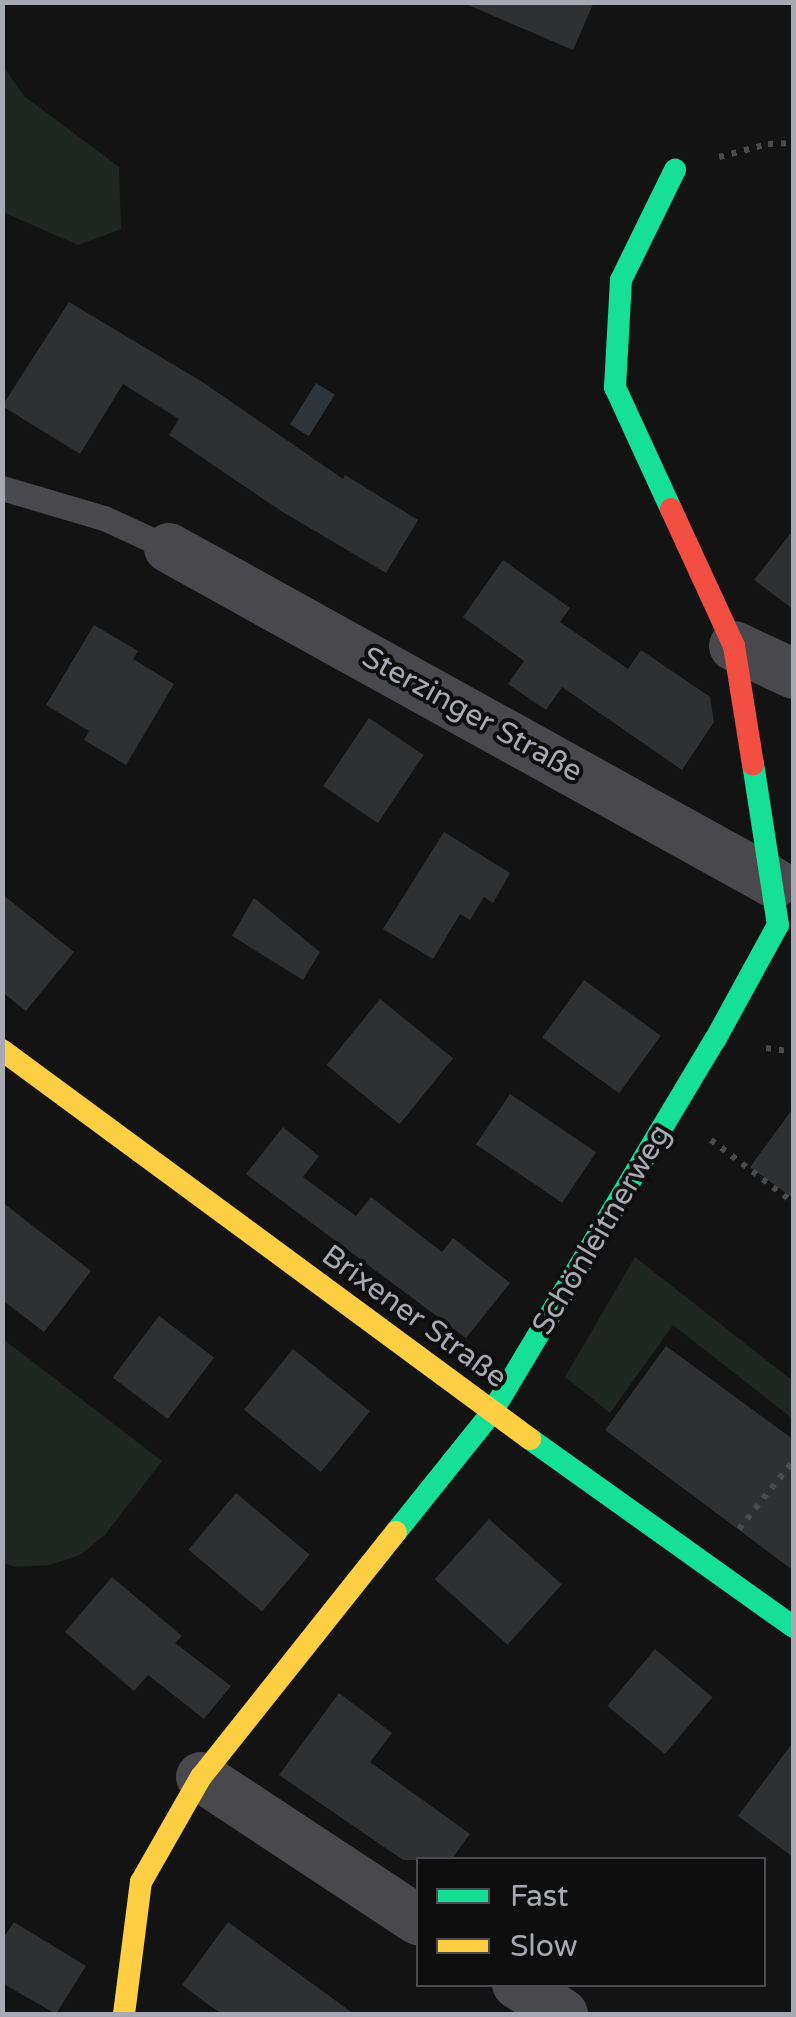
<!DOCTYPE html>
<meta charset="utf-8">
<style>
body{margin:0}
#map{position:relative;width:796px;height:2017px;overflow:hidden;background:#131314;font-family:"Varela Round",sans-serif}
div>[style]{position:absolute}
.green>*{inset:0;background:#202621}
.water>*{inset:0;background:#2d343a;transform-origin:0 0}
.building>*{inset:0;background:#2f3031;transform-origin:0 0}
.path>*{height:6px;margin-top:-3px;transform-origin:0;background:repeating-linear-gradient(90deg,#4a4b4d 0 5px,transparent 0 13px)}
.lane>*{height:25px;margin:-12.5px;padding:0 12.5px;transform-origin:12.5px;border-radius:12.5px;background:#49494d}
.street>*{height:50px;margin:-25px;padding:0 25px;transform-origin:25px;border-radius:25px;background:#49494d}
.fast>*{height:22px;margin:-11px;padding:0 11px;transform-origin:11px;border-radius:11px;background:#16e098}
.slow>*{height:22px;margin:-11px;padding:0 11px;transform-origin:11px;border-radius:11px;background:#ffcf43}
.jam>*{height:22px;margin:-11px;padding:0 11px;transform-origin:11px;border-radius:11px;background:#f24e42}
span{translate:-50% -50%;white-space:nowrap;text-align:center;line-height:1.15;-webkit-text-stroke:8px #0e0e0f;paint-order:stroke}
.street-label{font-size:30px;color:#a7aab3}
.frame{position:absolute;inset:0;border:5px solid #a7aab3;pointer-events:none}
.legend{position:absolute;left:416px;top:1857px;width:350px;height:130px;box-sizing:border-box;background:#0e0e0f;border:2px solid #4b4c51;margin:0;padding:12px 18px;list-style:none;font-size:30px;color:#a7aab3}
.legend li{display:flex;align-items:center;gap:20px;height:50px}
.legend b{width:50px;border:2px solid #4b4c51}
</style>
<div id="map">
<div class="green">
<i style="clip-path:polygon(3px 66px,24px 96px,119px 167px,121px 229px,78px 245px,3px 212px)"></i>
<i style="clip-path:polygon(635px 1257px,793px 1381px,793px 1419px,673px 1325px,610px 1413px,565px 1377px)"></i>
<i style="clip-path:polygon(3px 1339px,162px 1461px,105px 1535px,80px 1555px,49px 1565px,16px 1567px,3px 1563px)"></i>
</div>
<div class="water">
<i style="left:316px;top:383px;width:22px;height:49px;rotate:32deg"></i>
</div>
<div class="building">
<i style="clip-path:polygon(461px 2px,594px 2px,573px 50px)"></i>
<i style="clip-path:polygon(69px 302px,204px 383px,343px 479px,345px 475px,418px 520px,386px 573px,281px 511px,169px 435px,179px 419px,123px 384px,80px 454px,2px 406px)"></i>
<i style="clip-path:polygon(794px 529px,794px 610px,754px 580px)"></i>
<i style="clip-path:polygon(503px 560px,570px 608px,560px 622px,628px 669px,641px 650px,710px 697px,714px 722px,682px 770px,562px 687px,546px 710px,508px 684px,524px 661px,463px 617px)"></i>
<i style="clip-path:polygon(94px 625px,138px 651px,133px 659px,174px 684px,126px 765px,84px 740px,89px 731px,46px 705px)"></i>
<i style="left:369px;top:718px;width:66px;height:82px;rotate:34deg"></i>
<i style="clip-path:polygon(444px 832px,510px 873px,493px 903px,484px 897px,470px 920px,460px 914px,433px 959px,383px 929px)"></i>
<i style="clip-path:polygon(2px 894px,74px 952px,26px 1011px,2px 992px)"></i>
<i style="clip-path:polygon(254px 898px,320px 952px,303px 980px,232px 936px)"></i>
<i style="left:584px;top:980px;width:95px;height:71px;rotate:36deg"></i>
<i style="left:380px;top:999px;width:94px;height:85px;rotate:39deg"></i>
<i style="left:510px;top:1094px;width:104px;height:61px;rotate:34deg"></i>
<i style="clip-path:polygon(794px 1107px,794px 1199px,750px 1167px)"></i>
<i style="clip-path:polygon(283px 1127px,319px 1156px,303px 1177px,356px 1216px,371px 1197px,442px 1252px,453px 1238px,510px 1283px,466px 1338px,246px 1174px)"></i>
<i style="clip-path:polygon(2px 1202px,91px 1271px,44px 1332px,2px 1300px)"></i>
<i style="left:159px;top:1316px;width:69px;height:77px;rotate:37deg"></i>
<i style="clip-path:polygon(666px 1346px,794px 1440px,794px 1571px,605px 1430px)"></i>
<i style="left:293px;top:1349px;width:99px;height:78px;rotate:39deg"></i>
<i style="left:236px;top:1493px;width:96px;height:74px;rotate:40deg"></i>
<i style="left:489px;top:1519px;width:98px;height:81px;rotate:42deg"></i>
<i style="clip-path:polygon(112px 1577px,182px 1636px,175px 1643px,231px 1686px,204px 1719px,148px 1675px,134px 1691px,65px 1632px)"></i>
<i style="left:655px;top:1649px;width:75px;height:74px;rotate:40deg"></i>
<i style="clip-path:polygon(339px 1693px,392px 1733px,370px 1762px,470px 1834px,451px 1860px,403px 1860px,279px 1775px)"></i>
<i style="clip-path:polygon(794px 1741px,794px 1858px,738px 1816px)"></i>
<i style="clip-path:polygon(14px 1922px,86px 1966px,56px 2014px,2px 1983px,2px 1940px)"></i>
<i style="clip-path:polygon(228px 1922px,354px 2014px,222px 2014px,210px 2006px,182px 1985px)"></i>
</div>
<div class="path">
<i style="left:719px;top:157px;width:51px;rotate:-14.9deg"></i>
<i style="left:768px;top:144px;width:26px;rotate:-2deg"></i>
<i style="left:766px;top:1048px;width:28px;rotate:8deg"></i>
<i style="left:711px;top:1140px;width:104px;rotate:37.2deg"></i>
<i style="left:739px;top:1529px;width:88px;rotate:-51.4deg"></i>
</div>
<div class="lane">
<i style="left:2px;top:488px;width:106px;rotate:16.4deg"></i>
<i style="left:104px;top:518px;width:72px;rotate:24.8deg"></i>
</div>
<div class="street">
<i style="left:169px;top:548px;width:692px;rotate:28.97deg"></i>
<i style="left:734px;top:646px;width:66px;rotate:25deg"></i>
<i style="left:201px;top:1777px;width:260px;rotate:33.4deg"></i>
<i style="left:517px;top:1984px;width:55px;rotate:33.1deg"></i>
</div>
<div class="fast">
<i style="left:671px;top:509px;width:134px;rotate:-114.7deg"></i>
<i style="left:615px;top:387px;width:107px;rotate:-86.8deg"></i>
<i style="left:621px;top:280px;width:123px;rotate:-63.9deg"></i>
<i style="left:530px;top:1439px;width:324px;rotate:35.5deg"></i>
<i style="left:396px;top:1532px;width:154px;rotate:-51.3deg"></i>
<i style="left:492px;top:1412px;width:434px;rotate:-59.1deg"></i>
<i style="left:715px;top:1040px;width:131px;rotate:-61.3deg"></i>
<i style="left:778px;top:925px;width:163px;rotate:-98.8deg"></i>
</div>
<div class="slow">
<i style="left:2px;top:1050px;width:656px;rotate:36.38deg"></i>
<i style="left:124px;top:2014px;width:133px;rotate:-82.7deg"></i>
<i style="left:141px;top:1882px;width:121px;rotate:-60.3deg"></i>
<i style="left:201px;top:1777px;width:313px;rotate:-51.5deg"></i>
</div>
<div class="jam">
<i style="left:671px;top:509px;width:151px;rotate:65.3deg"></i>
<i style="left:734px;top:646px;width:120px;rotate:80.9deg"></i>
</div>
<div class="street-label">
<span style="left:472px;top:715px;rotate:29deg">Sterzinger Straße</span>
<span style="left:602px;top:1230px;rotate:-59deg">Schönleitnerweg</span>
<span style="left:414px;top:1317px;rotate:36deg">Brixener Straße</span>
</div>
<div class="frame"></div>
<ul class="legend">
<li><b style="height:12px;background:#16e098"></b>Fast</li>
<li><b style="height:12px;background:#ffcf43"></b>Slow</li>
</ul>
</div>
